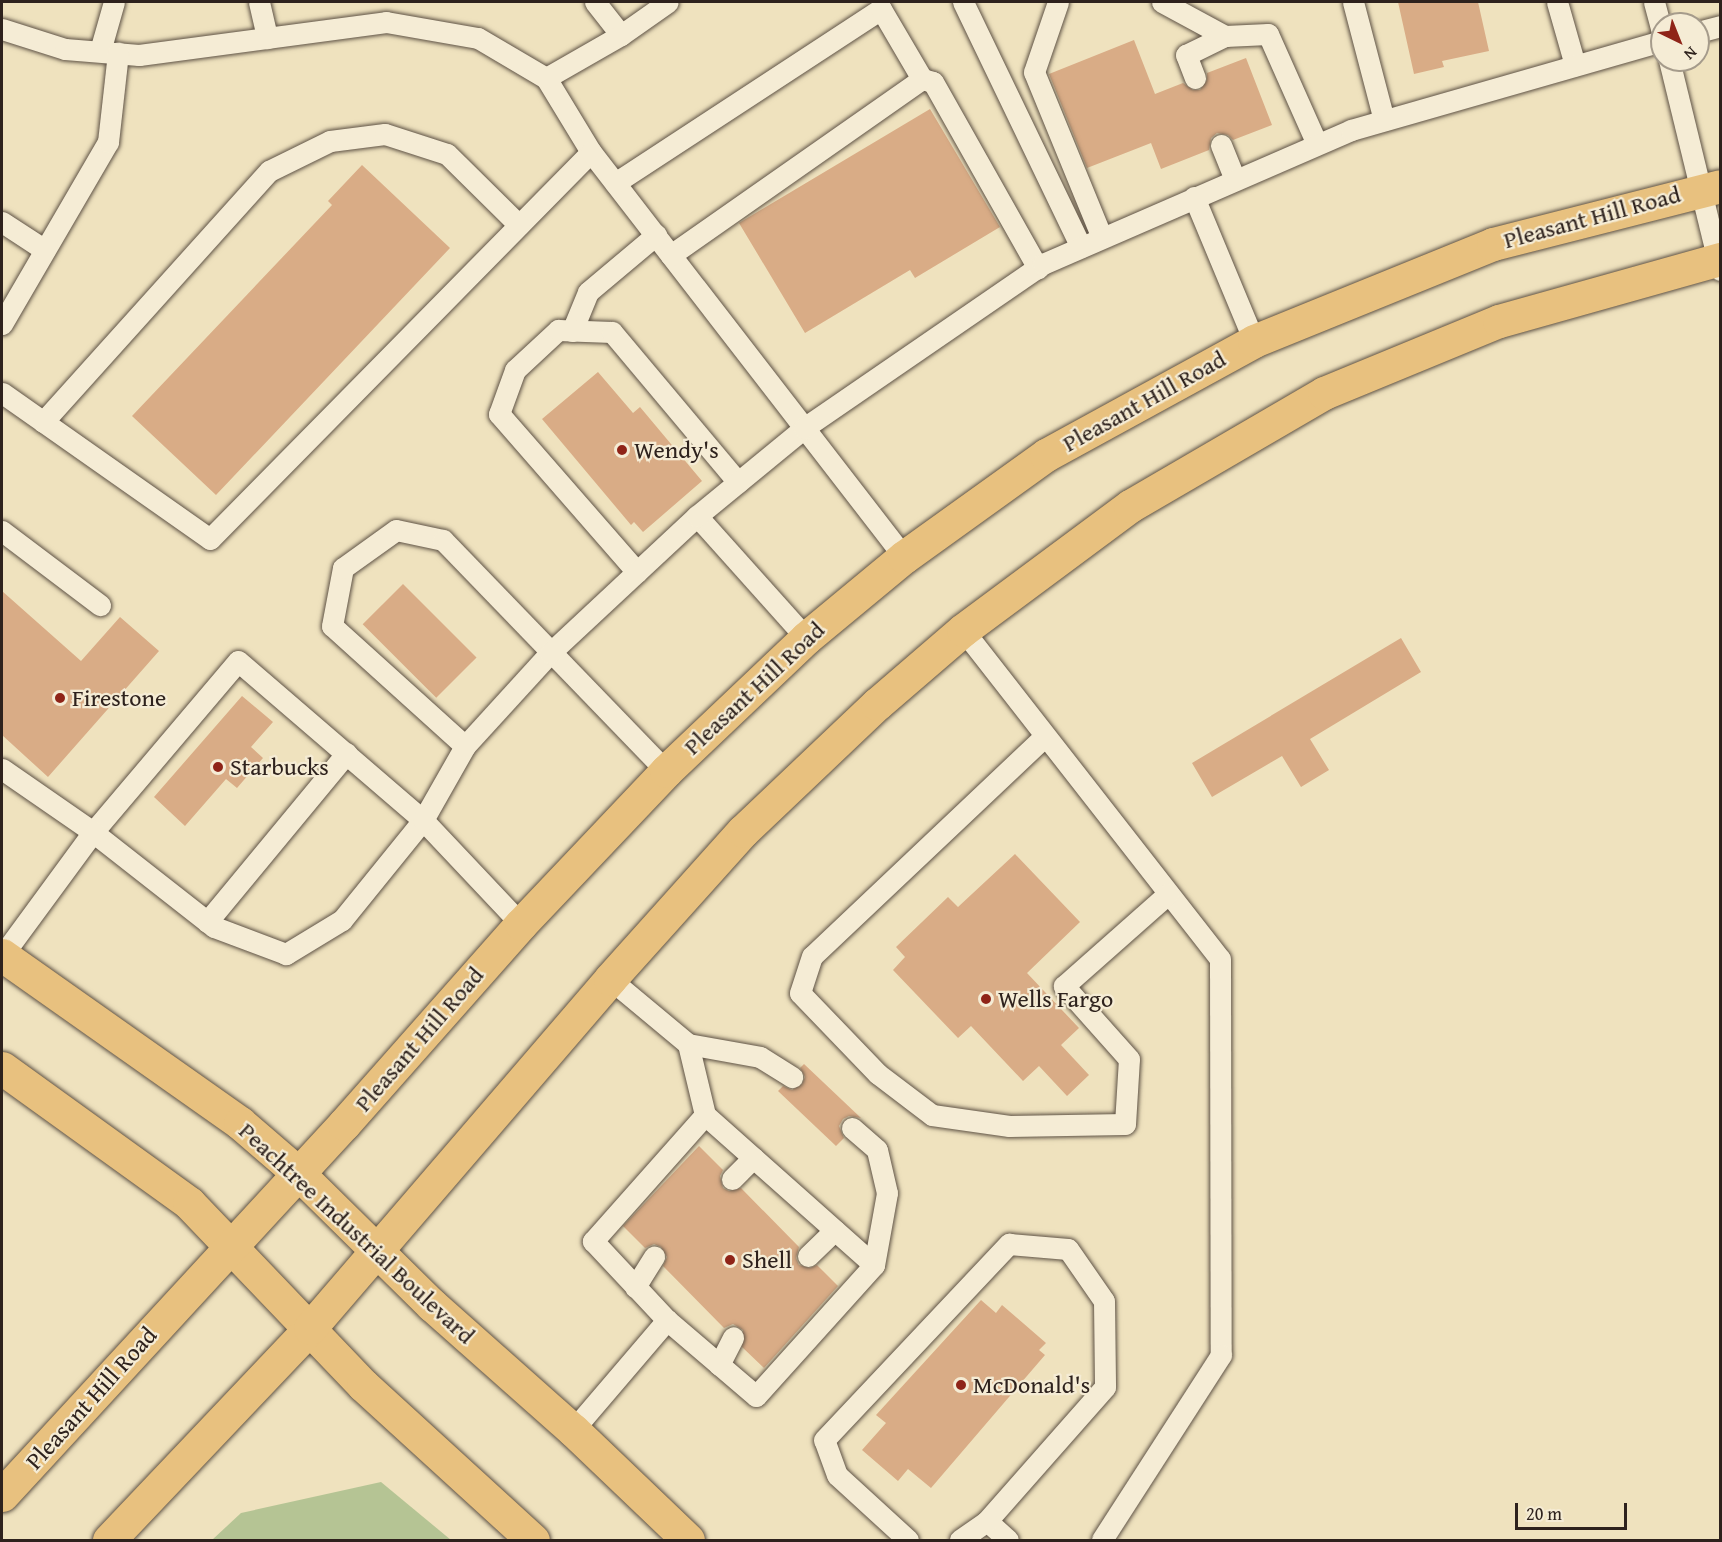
<!DOCTYPE html>
<style>
body{margin:0}
#map{position:relative;width:1722px;height:1542px;overflow:hidden;background:#efe2be;font-family:"Gentium Book Plus",serif}
div>[style]{position:absolute}
.green>*{inset:0;background:#b5c494}
.building>*{inset:0;background:#d9ac86;transform-origin:0 0}
.roads{filter:drop-shadow(0 0 2px #5e5245) drop-shadow(0 0 2px #5e5245)}
.service>*{height:21px;margin:-10.5px;padding:0 10.5px;transform-origin:10.5px;border-radius:10.5px;background:#f5ecd5}
.trunk>*{height:33px;margin:-16.5px;padding:0 16.5px;transform-origin:16.5px;border-radius:16.5px;background:#e8c17f}
.dots>*{width:16px;height:16px;translate:-50% -50%;box-sizing:border-box;border:3px solid #f5ecd5;border-radius:50%}
span{translate:-50% -50%;white-space:nowrap;text-align:center;line-height:1.15;-webkit-text-stroke:4.5px #f5ecd5;paint-order:stroke}
.street-label{font-size:24px;color:#2e221d}
.poi-label{font-size:24px;color:#2e221d}
.left{translate:0 -50%;text-align:left}
.frame{position:absolute;inset:0;border:3px solid #2e221d;pointer-events:none}
.north{position:absolute;left:1650px;top:12px;width:60px;height:60px;box-sizing:border-box;background:#f5ecd5;border:2px solid #a59b8b;border-radius:50%;rotate:137deg;font-size:16px;font-weight:700;line-height:24px;text-align:center;color:#2e221d}
.north::after{content:'';display:block;margin:auto;width:21px;height:27px;background:#8f2418;clip-path:polygon(50% 0,100% 100%,50% 72%,0 100%)}
.scale{position:absolute;left:1515px;top:1503px;width:112px;height:27px;box-sizing:border-box;border:3px solid #2e221d;border-top:0;padding-left:8px;font-size:18px;line-height:21px;white-space:nowrap;color:#2e221d;-webkit-text-stroke:4px #f5ecd5;paint-order:stroke}
</style>
<div id="map">
<div class="green">
<i style="clip-path:polygon(381px 1482px,451px 1540px,212px 1540px,241px 1513px)"></i>
</div>
<div class="building">
<i style="clip-path:polygon(1398px 2px,1478px 2px,1489px 51px,1442px 61px,1444px 67px,1414px 74px)"></i>
<i style="clip-path:polygon(1134px 40px,1155px 94px,1183px 83px,1193px 90px,1200px 90px,1207px 80px,1207px 73px,1246px 58px,1272px 125px,1233px 140px,1228px 135px,1217px 133px,1211px 138px,1209px 150px,1161px 169px,1151px 143px,1087px 168px,1049px 74px)"></i>
<i style="clip-path:polygon(930px 109px,1000px 227px,915px 278px,910px 270px,805px 333px,739px 223px)"></i>
<i style="clip-path:polygon(362px 165px,450px 248px,216px 495px,132px 416px,332px 205px,328px 201px)"></i>
<i style="clip-path:polygon(598px 372px,633px 413px,640px 407px,702px 481px,643px 532px,634px 522px,631px 525px,542px 419px)"></i>
<i style="left:403px;top:584px;width:104px;height:57px;rotate:45deg"></i>
<i style="clip-path:polygon(2px 591px,81px 661px,120px 617px,159px 651px,48px 777px,2px 735px)"></i>
<i style="clip-path:polygon(1401px 638px,1421px 672px,1310px 739px,1329px 770px,1301px 787px,1282px 756px,1212px 797px,1192px 763px)"></i>
<i style="clip-path:polygon(242px 696px,273px 722px,251px 747px,263px 758px,237px 788px,226px 779px,185px 826px,154px 797px)"></i>
<i style="clip-path:polygon(1015px 854px,1080px 922px,1027px 973px,1079px 1028px,1061px 1045px,1089px 1075px,1067px 1096px,1039px 1066px,1023px 1081px,971px 1026px,958px 1038px,893px 970px,905px 957px,896px 947px,948px 897px,958px 907px)"></i>
<i style="clip-path:polygon(804px 1064px,861px 1118px,849px 1116px,843px 1119px,839px 1126px,844px 1138px,836px 1146px,778px 1091px,783px 1086px,792px 1090px,802px 1084px,805px 1077px,800px 1068px)"></i>
<i style="clip-path:polygon(699px 1146px,723px 1170px,720px 1176px,723px 1188px,729px 1191px,741px 1188px,799px 1247px,796px 1258px,799px 1265px,810px 1268px,817px 1265px,838px 1286px,764px 1368px,742px 1347px,743px 1330px,733px 1324px,724px 1328px,663px 1266px,667px 1257px,661px 1247px,654px 1244px,645px 1248px,623px 1226px)"></i>
<i style="clip-path:polygon(981px 1300px,996px 1313px,1002px 1305px,1046px 1343px,1039px 1350px,1045px 1355px,931px 1488px,908px 1469px,898px 1481px,862px 1450px,886px 1423px,876px 1415px)"></i>
</div>
<div class="roads">
<div class="service">
<i style="left:259px;top:2px;width:37px;rotate:77deg"></i>
<i style="left:595px;top:2px;width:42px;rotate:51.8deg"></i>
<i style="left:621px;top:35px;width:57px;rotate:-35.1deg"></i>
<i style="left:963px;top:2px;width:272px;rotate:64.3deg"></i>
<i style="left:1058px;top:2px;width:74px;rotate:108.9deg"></i>
<i style="left:1034px;top:72px;width:179px;rotate:67.7deg"></i>
<i style="left:1162px;top:2px;width:72px;rotate:28.4deg"></i>
<i style="left:1353px;top:2px;width:122px;rotate:75.3deg"></i>
<i style="left:1557px;top:2px;width:66px;rotate:74.1deg"></i>
<i style="left:1654px;top:2px;width:31px;rotate:75deg"></i>
<i style="left:2px;top:29px;width:66px;rotate:17.6deg"></i>
<i style="left:65px;top:49px;width:74px;rotate:4.6deg"></i>
<i style="left:139px;top:55px;width:249px;rotate:-7.6deg"></i>
<i style="left:386px;top:22px;width:93px;rotate:9.9deg"></i>
<i style="left:478px;top:38px;width:79px;rotate:30.5deg"></i>
<i style="left:546px;top:78px;width:87px;rotate:58.7deg"></i>
<i style="left:591px;top:152px;width:543px;rotate:134.55deg"></i>
<i style="left:210px;top:539px;width:254px;rotate:-144.9deg"></i>
<i style="left:1698px;top:32px;width:23px;rotate:-15deg"></i>
<i style="left:100px;top:51px;width:51px;rotate:-74.1deg"></i>
<i style="left:1669px;top:60px;width:216px;rotate:76.3deg"></i>
<i style="left:546px;top:78px;width:86px;rotate:-29.8deg"></i>
<i style="left:1195px;top:78px;width:25px;rotate:-111deg"></i>
<i style="left:1186px;top:55px;width:43px;rotate:-26deg"></i>
<i style="left:1225px;top:36px;width:43px;rotate:-2.7deg"></i>
<i style="left:1268px;top:34px;width:120px;rotate:66deg"></i>
<i style="left:922px;top:79px;width:11px;rotate:15deg"></i>
<i style="left:933px;top:82px;width:214px;rotate:60.6deg"></i>
<i style="left:1221px;top:145px;width:37px;rotate:68deg"></i>
<i style="left:591px;top:152px;width:512px;rotate:52.3deg"></i>
<i style="left:615px;top:183px;width:318px;rotate:-33.2deg"></i>
<i style="left:881px;top:9px;width:81px;rotate:59.6deg"></i>
<i style="left:922px;top:79px;width:307px;rotate:145deg"></i>
<i style="left:1194px;top:197px;width:156px;rotate:67.4deg"></i>
<i style="left:2px;top:222px;width:51px;rotate:33.1deg"></i>
<i style="left:2px;top:324px;width:211px;rotate:-59.8deg"></i>
<i style="left:108px;top:142px;width:90px;rotate:-83.6deg"></i>
<i style="left:572px;top:331px;width:42px;rotate:-67.7deg"></i>
<i style="left:588px;top:292px;width:89px;rotate:-40deg"></i>
<i style="left:43px;top:422px;width:338px;rotate:-48deg"></i>
<i style="left:269px;top:171px;width:68px;rotate:-26.2deg"></i>
<i style="left:330px;top:141px;width:55px;rotate:-7.3deg"></i>
<i style="left:385px;top:134px;width:65px;rotate:17.9deg"></i>
<i style="left:447px;top:154px;width:101px;rotate:44.6deg"></i>
<i style="left:697px;top:516px;width:164px;rotate:48.2deg"></i>
<i style="left:2px;top:531px;width:123px;rotate:37.1deg"></i>
<i style="left:637px;top:572px;width:210px;rotate:-131.1deg"></i>
<i style="left:499px;top:414px;width:47px;rotate:-70deg"></i>
<i style="left:515px;top:370px;width:59px;rotate:-42.9deg"></i>
<i style="left:558px;top:330px;width:54px;rotate:2.1deg"></i>
<i style="left:612px;top:332px;width:196px;rotate:50deg"></i>
<i style="left:963px;top:630px;width:417px;rotate:52deg"></i>
<i style="left:1220px;top:959px;width:396px;rotate:89.9deg"></i>
<i style="left:1221px;top:1355px;width:220px;rotate:122.8deg"></i>
<i style="left:238px;top:661px;width:244px;rotate:40.7deg"></i>
<i style="left:423px;top:820px;width:129px;rotate:129deg"></i>
<i style="left:342px;top:920px;width:66px;rotate:148.7deg"></i>
<i style="left:286px;top:954px;width:77px;rotate:-159.4deg"></i>
<i style="left:214px;top:927px;width:154px;rotate:-141.9deg"></i>
<i style="left:93px;top:832px;width:224px;rotate:-49.7deg"></i>
<i style="left:1045px;top:736px;width:320px;rotate:136.6deg"></i>
<i style="left:812px;top:956px;width:39px;rotate:108deg"></i>
<i style="left:800px;top:993px;width:112px;rotate:46.1deg"></i>
<i style="left:878px;top:1074px;width:68px;rotate:37.2deg"></i>
<i style="left:932px;top:1115px;width:78px;rotate:8.1deg"></i>
<i style="left:1009px;top:1126px;width:116px;rotate:-1deg"></i>
<i style="left:1125px;top:1124px;width:65px;rotate:-86.5deg"></i>
<i style="left:1129px;top:1059px;width:98px;rotate:-131.7deg"></i>
<i style="left:1064px;top:986px;width:139px;rotate:-41.5deg"></i>
<i style="left:465px;top:746px;width:179px;rotate:-137.9deg"></i>
<i style="left:332px;top:626px;width:59px;rotate:-79.3deg"></i>
<i style="left:343px;top:568px;width:65px;rotate:-35.6deg"></i>
<i style="left:396px;top:530px;width:48px;rotate:12deg"></i>
<i style="left:443px;top:540px;width:321px;rotate:46deg"></i>
<i style="left:2px;top:769px;width:111px;rotate:34.7deg"></i>
<i style="left:93px;top:832px;width:154px;rotate:126.3deg"></i>
<i style="left:207px;top:922px;width:219px;rotate:-50.4deg"></i>
<i style="left:521px;top:924px;width:143px;rotate:-133.3deg"></i>
<i style="left:423px;top:820px;width:85px;rotate:-60.4deg"></i>
<i style="left:465px;top:746px;width:126px;rotate:-47.6deg"></i>
<i style="left:550px;top:653px;width:201px;rotate:-43deg"></i>
<i style="left:697px;top:516px;width:139px;rotate:-39.4deg"></i>
<i style="left:804px;top:428px;width:290px;rotate:-34.5deg"></i>
<i style="left:1043px;top:264px;width:336px;rotate:-23.5deg"></i>
<i style="left:1351px;top:130px;width:323px;rotate:-16deg"></i>
<i style="left:610px;top:979px;width:102px;rotate:39.8deg"></i>
<i style="left:688px;top:1044px;width:73px;rotate:76.5deg"></i>
<i style="left:688px;top:1044px;width:73px;rotate:10.2deg"></i>
<i style="left:760px;top:1057px;width:38px;rotate:32deg"></i>
<i style="left:852px;top:1128px;width:33px;rotate:41deg"></i>
<i style="left:877px;top:1150px;width:44px;rotate:76.9deg"></i>
<i style="left:887px;top:1193px;width:73px;rotate:100.2deg"></i>
<i style="left:732px;top:1179px;width:30px;rotate:-45deg"></i>
<i style="left:808px;top:1256px;width:37px;rotate:-44deg"></i>
<i style="left:635px;top:1287px;width:36px;rotate:-58deg"></i>
<i style="left:719px;top:1365px;width:31px;rotate:-63deg"></i>
<i style="left:573px;top:1430px;width:145px;rotate:-49.5deg"></i>
<i style="left:667px;top:1320px;width:117px;rotate:40.5deg"></i>
<i style="left:756px;top:1396px;width:176px;rotate:-48deg"></i>
<i style="left:874px;top:1265px;width:226px;rotate:-138.4deg"></i>
<i style="left:705px;top:1115px;width:169px;rotate:131.6deg"></i>
<i style="left:593px;top:1241px;width:108px;rotate:46.9deg"></i>
<i style="left:987px;top:1521px;width:28px;rotate:42deg"></i>
<i style="left:908px;top:1540px;width:96px;rotate:-137.5deg"></i>
<i style="left:837px;top:1475px;width:37px;rotate:-110deg"></i>
<i style="left:824px;top:1440px;width:270px;rotate:-46.7deg"></i>
<i style="left:1009px;top:1244px;width:59px;rotate:4.8deg"></i>
<i style="left:1068px;top:1249px;width:63px;rotate:55.3deg"></i>
<i style="left:1104px;top:1301px;width:86px;rotate:89.3deg"></i>
<i style="left:1105px;top:1387px;width:179px;rotate:131.4deg"></i>
<i style="left:987px;top:1521px;width:33px;rotate:145deg"></i>
</div>
<div class="trunk">
<i style="left:2px;top:955px;width:291px;rotate:35.2deg"></i>
<i style="left:240px;top:1123px;width:75px;rotate:40.7deg"></i>
<i style="left:297px;top:1172px;width:190px;rotate:44.6deg"></i>
<i style="left:432px;top:1305px;width:188px;rotate:41.6deg"></i>
<i style="left:573px;top:1430px;width:159px;rotate:43.7deg"></i>
<i style="left:2px;top:1068px;width:231px;rotate:35.8deg"></i>
<i style="left:189px;top:1203px;width:252px;rotate:46.3deg"></i>
<i style="left:363px;top:1385px;width:230px;rotate:42.4deg"></i>
<i style="left:2px;top:1495px;width:505px;rotate:-47.33deg"></i>
<i style="left:344px;top:1124px;width:267px;rotate:-48.5deg"></i>
<i style="left:521px;top:924px;width:211px;rotate:-46.5deg"></i>
<i style="left:666px;top:771px;width:193px;rotate:-43.5deg"></i>
<i style="left:806px;top:638px;width:127px;rotate:-39.6deg"></i>
<i style="left:904px;top:557px;width:175px;rotate:-35.7deg"></i>
<i style="left:1046px;top:455px;width:237px;rotate:-28.7deg"></i>
<i style="left:1254px;top:341px;width:258px;rotate:-22.1deg"></i>
<i style="left:1493px;top:244px;width:234px;rotate:-14.3deg"></i>
<i style="left:109px;top:1540px;width:292px;rotate:-46.5deg"></i>
<i style="left:310px;top:1328px;width:460px;rotate:-49.3deg"></i>
<i style="left:610px;top:979px;width:199px;rotate:-48.1deg"></i>
<i style="left:743px;top:831px;width:185px;rotate:-43.5deg"></i>
<i style="left:877px;top:704px;width:113px;rotate:-40.7deg"></i>
<i style="left:963px;top:630px;width:208px;rotate:-36.6deg"></i>
<i style="left:1130px;top:506px;width:225px;rotate:-30.2deg"></i>
<i style="left:1324px;top:393px;width:189px;rotate:-22.4deg"></i>
<i style="left:1499px;top:321px;width:230px;rotate:-15.7deg"></i>
</div>
</div>
<div class="dots">
<i style="left:622px;top:450px;background:#8f2418"></i>
<i style="left:60px;top:698px;background:#8f2418"></i>
<i style="left:218px;top:767px;background:#8f2418"></i>
<i style="left:986px;top:999px;background:#8f2418"></i>
<i style="left:730px;top:1260px;background:#8f2418"></i>
<i style="left:961px;top:1385px;background:#8f2418"></i>
</div>
<div class="street-label">
<span style="left:1592px;top:217px;rotate:-15deg">Pleasant Hill Road</span>
<span style="left:1144px;top:401px;rotate:-29deg">Pleasant Hill Road</span>
<span style="left:754px;top:688px;rotate:-43deg">Pleasant Hill Road</span>
<span style="left:419px;top:1039px;rotate:-49deg">Pleasant Hill Road</span>
<span style="left:357px;top:1233px;rotate:43deg">Peachtree Industrial Boulevard</span>
<span style="left:91px;top:1398px;rotate:-48deg">Pleasant Hill Road</span>
</div>
<div class="poi-label">
<span class="left" style="left:634px;top:450px">Wendy's</span>
<span class="left" style="left:72px;top:698px">Firestone</span>
<span class="left" style="left:230px;top:767px">Starbucks</span>
<span class="left" style="left:998px;top:999px">Wells Fargo</span>
<span class="left" style="left:742px;top:1260px">Shell</span>
<span class="left" style="left:973px;top:1385px">McDonald's</span>
</div>
<div class="frame"></div>
<div class="north">N</div>
<div class="scale">20 m</div>
</div>
